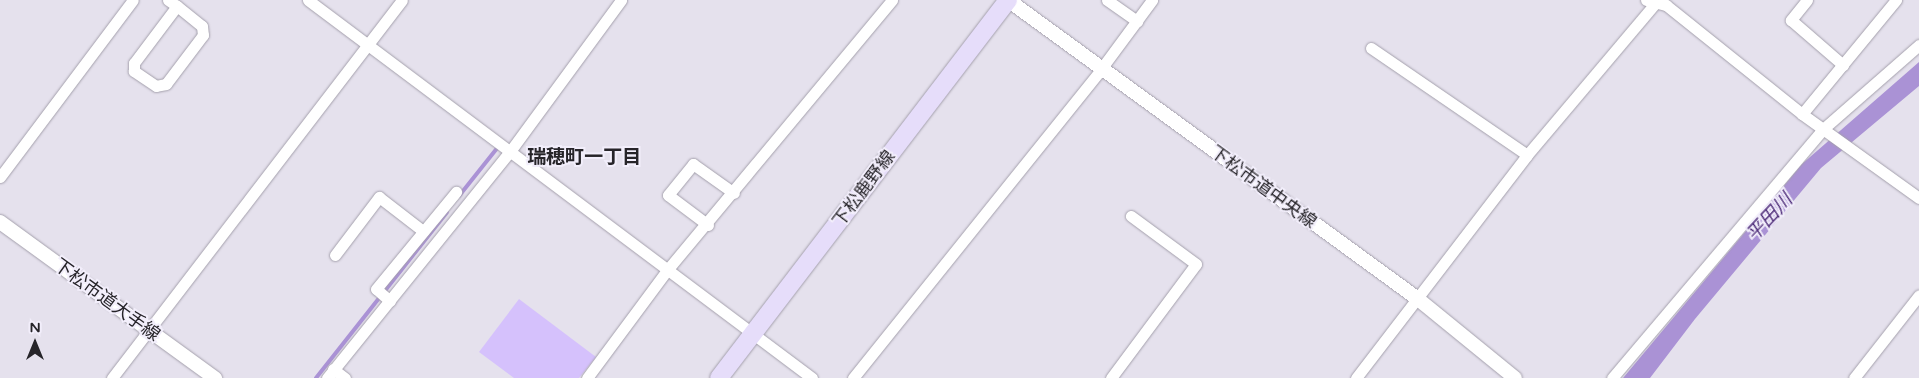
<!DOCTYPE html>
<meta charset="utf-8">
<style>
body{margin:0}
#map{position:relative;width:1919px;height:378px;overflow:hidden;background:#e5e1ed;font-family:"Varela Round","Noto Sans JP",sans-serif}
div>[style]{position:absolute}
.green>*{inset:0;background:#d5c1fc}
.water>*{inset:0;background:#aa92d5}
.stream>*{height:4px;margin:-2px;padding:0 2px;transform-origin:2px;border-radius:2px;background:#aa92d5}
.roads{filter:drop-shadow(0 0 1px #a4a0ac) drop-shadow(0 0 1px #a4a0ac)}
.minor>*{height:11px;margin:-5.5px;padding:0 5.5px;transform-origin:5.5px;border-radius:5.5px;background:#fff}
.tertiary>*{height:14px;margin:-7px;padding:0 7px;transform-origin:7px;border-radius:7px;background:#fff}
.primary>*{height:18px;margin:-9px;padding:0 9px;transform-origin:9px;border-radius:9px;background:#e6ddfa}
span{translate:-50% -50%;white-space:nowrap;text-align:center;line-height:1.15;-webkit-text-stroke:4px #f2eefb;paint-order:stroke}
.street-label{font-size:18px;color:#262429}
.neighbourhood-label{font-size:19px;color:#262429;font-weight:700}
.water-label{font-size:19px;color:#4b2977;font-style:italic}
.north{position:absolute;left:10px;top:318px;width:50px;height:50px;-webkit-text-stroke:4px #f2eefb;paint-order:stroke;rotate:0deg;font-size:14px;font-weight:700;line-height:20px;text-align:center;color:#262429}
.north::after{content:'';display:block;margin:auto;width:18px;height:22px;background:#262429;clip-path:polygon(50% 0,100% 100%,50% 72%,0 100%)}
</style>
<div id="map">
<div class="green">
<i style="clip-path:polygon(519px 299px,596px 357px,579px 378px,514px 378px,479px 352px)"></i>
</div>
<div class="water">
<i style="clip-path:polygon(1919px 62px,1919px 86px,1821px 168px,1695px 319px,1650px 378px,1623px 378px,1802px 164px)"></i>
</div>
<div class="stream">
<i style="left:459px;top:196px;width:63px;rotate:-51.5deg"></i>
<i style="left:316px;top:378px;width:211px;rotate:-51.7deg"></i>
</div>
<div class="roads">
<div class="minor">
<i style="left:168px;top:0;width:11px;rotate:34deg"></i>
<i style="left:177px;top:6px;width:32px;rotate:39deg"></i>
<i style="left:202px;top:26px;width:9px;rotate:84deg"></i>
<i style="left:203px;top:35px;width:61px;rotate:127.1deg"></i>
<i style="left:166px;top:84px;width:10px;rotate:169deg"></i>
<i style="left:156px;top:86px;width:27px;rotate:-146deg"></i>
<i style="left:134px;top:71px;width:8px;rotate:-90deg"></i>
<i style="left:134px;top:63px;width:71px;rotate:-53deg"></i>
<i style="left:308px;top:0;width:630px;rotate:36.87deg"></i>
<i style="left:1107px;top:0;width:37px;rotate:35deg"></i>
<i style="left:1646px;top:0;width:21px;rotate:14deg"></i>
<i style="left:1666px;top:5px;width:174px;rotate:38.7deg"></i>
<i style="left:1802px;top:114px;width:144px;rotate:35.7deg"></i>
<i style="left:1807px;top:0;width:26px;rotate:129deg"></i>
<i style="left:1791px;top:20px;width:69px;rotate:40.9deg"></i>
<i style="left:1371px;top:48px;width:189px;rotate:34.4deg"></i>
<i style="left:1802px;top:114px;width:148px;rotate:-50.5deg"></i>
<i style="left:0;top:177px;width:221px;rotate:-53.1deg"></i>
<i style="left:708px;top:225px;width:50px;rotate:-143.1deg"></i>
<i style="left:668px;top:195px;width:40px;rotate:-51deg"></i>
<i style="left:693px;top:164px;width:50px;rotate:35.3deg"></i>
<i style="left:335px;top:255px;width:73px;rotate:-52.8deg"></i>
<i style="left:379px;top:197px;width:56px;rotate:37.7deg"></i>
<i style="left:390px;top:301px;width:18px;rotate:-139deg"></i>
<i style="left:376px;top:289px;width:126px;rotate:-50.5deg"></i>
<i style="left:333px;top:369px;width:15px;rotate:37deg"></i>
<i style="left:112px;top:378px;width:476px;rotate:-52.5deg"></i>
<i style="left:327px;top:378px;width:293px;rotate:-51.1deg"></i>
<i style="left:511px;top:150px;width:186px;rotate:-53.7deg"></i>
<i style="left:587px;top:378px;width:136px;rotate:-53.4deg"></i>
<i style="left:668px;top:269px;width:350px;rotate:-50.2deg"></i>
<i style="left:853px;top:378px;width:396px;rotate:-51.2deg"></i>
<i style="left:1101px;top:69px;width:86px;rotate:-53.5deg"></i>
<i style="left:1111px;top:378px;width:142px;rotate:-53.3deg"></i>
<i style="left:1196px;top:264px;width:81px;rotate:-143.6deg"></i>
<i style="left:1356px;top:378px;width:281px;rotate:-52.5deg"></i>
<i style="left:1527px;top:155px;width:203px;rotate:-49.8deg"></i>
<i style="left:1612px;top:378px;width:326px;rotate:-49.7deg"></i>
<i style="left:1823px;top:129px;width:128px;rotate:-41.2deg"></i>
<i style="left:1854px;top:378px;width:105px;rotate:-51.9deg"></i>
</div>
<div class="tertiary">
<i style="left:1008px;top:0;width:507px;rotate:36.1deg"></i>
<i style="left:1418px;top:299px;width:125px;rotate:39.2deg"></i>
<i style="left:0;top:222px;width:266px;rotate:36deg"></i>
</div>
<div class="primary">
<i style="left:719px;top:378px;width:476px;rotate:-52.6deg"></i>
</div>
</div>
<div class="street-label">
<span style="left:1263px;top:187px;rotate:36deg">下松市道中央線</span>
<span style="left:864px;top:189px;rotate:-53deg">下松鹿野線</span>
<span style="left:107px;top:300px;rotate:36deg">下松市道大手線</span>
</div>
<div class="neighbourhood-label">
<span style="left:584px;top:158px">瑞穂町一丁目</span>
</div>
<div class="water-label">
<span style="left:1770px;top:218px;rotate:-47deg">平田川</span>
</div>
<div class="north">N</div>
</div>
